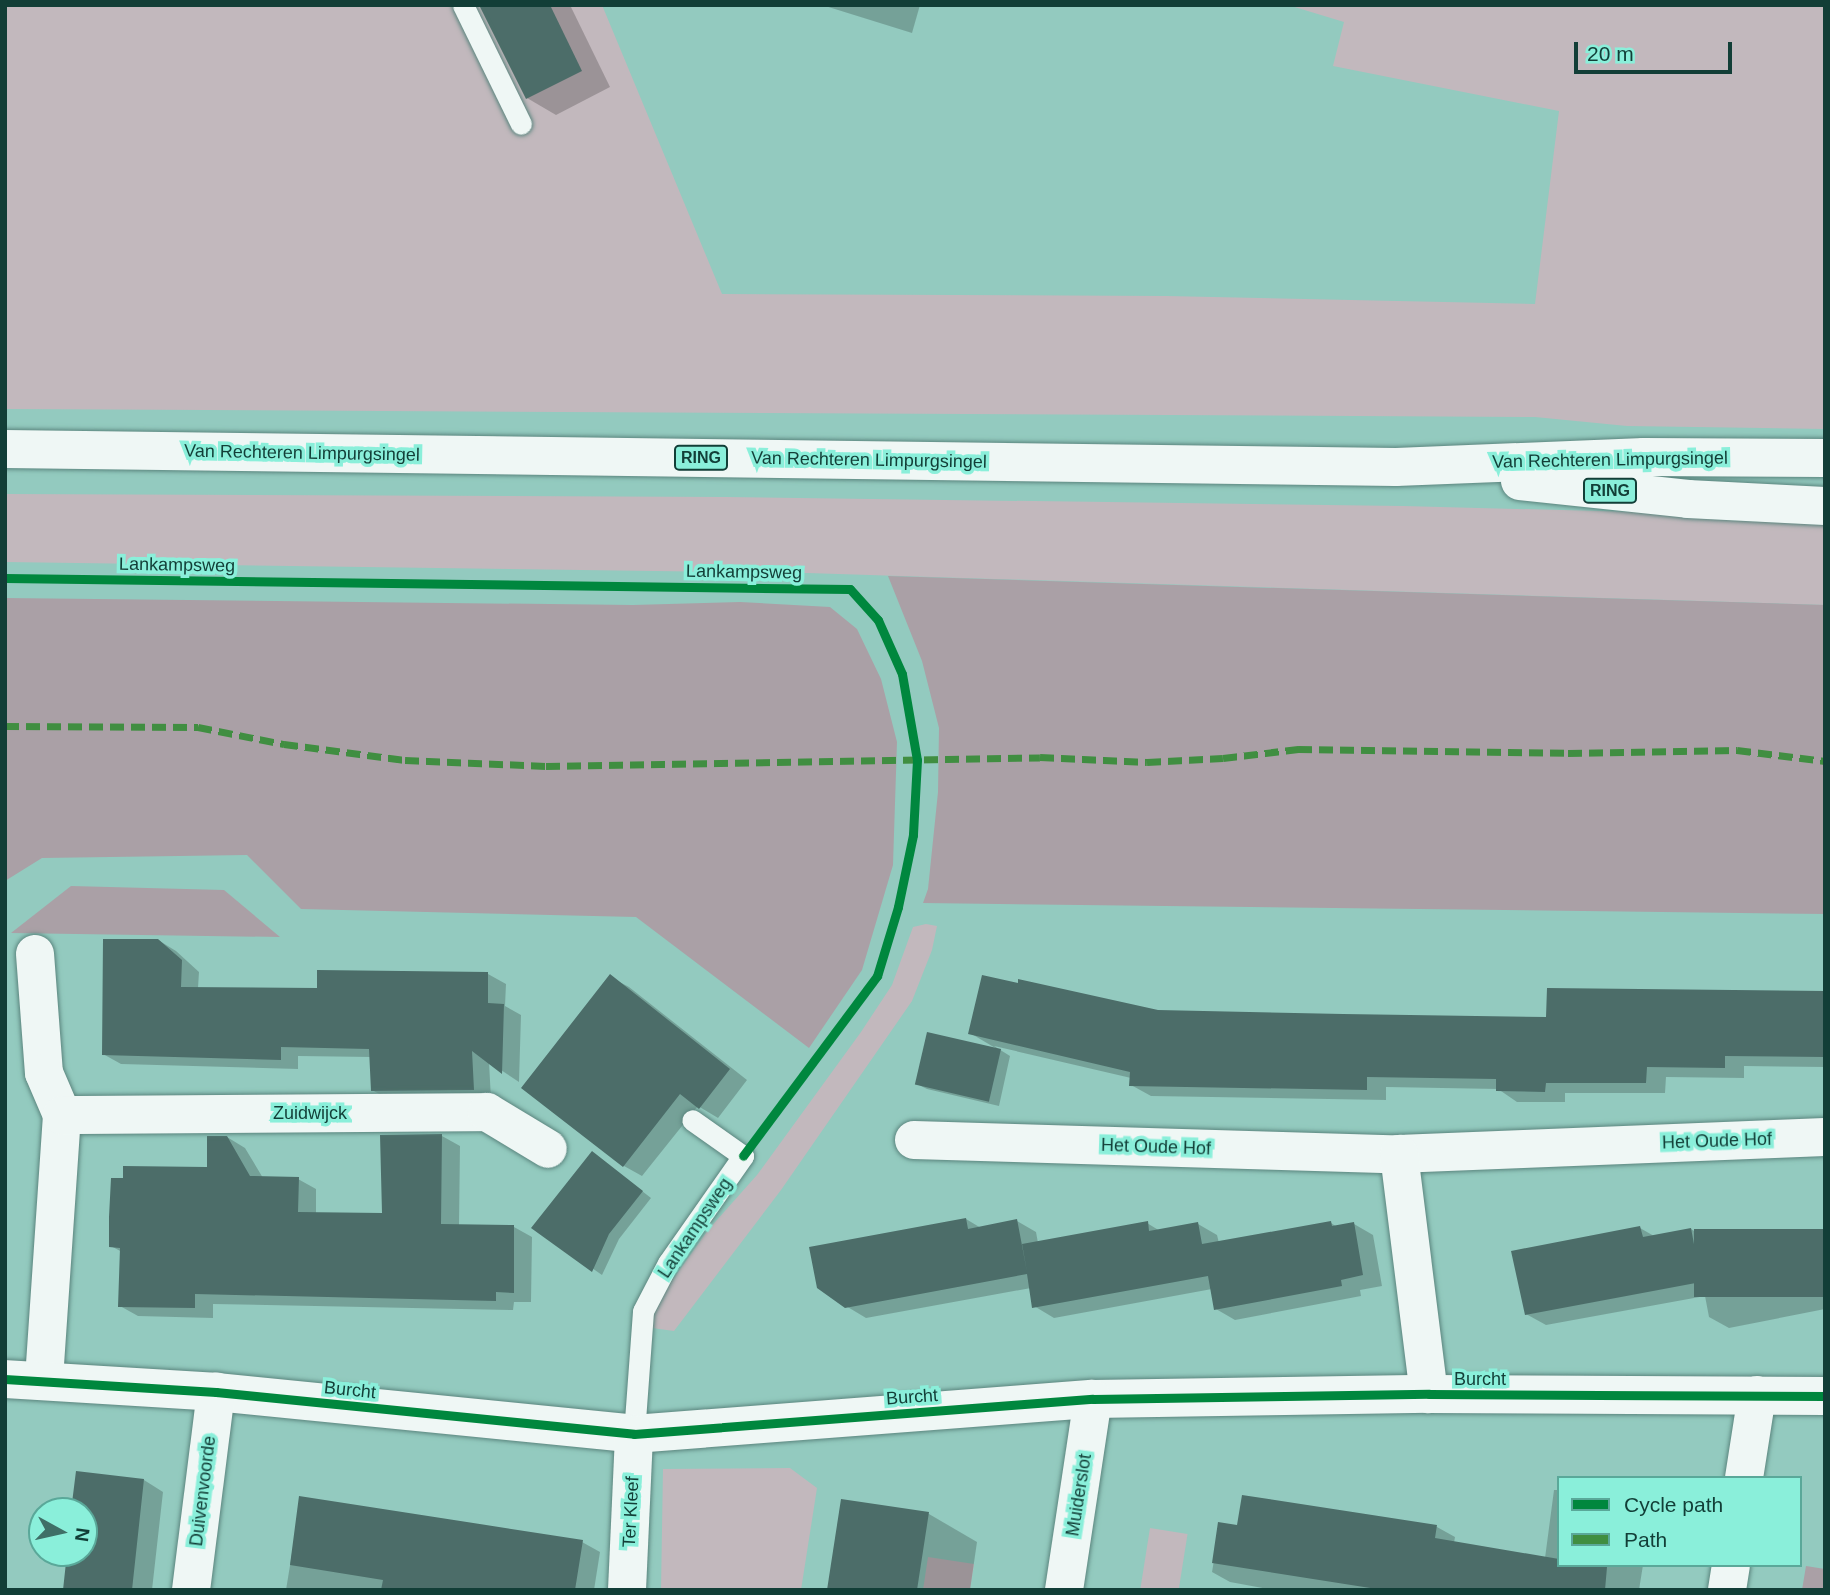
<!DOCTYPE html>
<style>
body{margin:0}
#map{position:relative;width:1830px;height:1595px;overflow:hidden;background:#93cabf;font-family:Arial,sans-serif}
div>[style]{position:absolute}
.green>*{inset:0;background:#c2b8bd;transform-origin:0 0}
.forest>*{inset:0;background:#aaa0a6}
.shadow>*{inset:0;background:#0003}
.building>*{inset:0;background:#4c6d69;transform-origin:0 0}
.roads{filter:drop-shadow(0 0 2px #5b857e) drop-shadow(0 0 2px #5b857e)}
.lane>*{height:21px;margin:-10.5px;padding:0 10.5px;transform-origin:10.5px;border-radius:10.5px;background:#eff7f5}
.street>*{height:38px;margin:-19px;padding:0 19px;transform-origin:19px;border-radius:19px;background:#eff7f5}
.primary>*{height:38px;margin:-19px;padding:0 19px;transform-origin:19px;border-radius:19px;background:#eff7f5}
.quiet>*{height:7px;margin-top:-3.5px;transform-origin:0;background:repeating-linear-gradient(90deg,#408e41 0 14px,transparent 0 21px)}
.cycleway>*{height:9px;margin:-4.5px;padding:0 4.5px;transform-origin:4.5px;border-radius:4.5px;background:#00873e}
span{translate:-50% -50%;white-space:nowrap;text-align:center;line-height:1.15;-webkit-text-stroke:7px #8aefda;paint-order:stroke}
.shield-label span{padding:2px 5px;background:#8aefda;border:2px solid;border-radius:5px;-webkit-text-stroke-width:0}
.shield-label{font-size:16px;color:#123e37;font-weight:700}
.street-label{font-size:18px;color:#123e37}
.frame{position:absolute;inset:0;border:7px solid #123e37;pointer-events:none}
.legend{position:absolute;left:1557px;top:1476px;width:245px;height:91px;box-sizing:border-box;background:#8aefda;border:2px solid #5aa899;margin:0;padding:9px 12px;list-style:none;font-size:21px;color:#123e37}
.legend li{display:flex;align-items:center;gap:14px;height:35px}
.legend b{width:35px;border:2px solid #5aa899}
.north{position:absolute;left:28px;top:1497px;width:70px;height:70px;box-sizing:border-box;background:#8aefda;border:2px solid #5aa899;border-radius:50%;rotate:98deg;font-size:19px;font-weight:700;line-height:28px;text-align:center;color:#123e37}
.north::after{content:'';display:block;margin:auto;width:24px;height:32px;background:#3f6f67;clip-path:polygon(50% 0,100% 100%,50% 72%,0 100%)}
.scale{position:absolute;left:1574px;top:42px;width:158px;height:32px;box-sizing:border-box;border:4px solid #123e37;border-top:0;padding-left:9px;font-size:21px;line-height:24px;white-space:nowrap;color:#123e37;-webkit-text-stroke:5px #8aefda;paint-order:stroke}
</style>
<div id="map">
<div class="green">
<i style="clip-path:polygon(5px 5px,602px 5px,722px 294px,1166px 296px,1535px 304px,1559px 111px,1333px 66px,1344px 22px,1288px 5px,1825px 5px,1825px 429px,1627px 426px,1535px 417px,5px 409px)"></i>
<i style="clip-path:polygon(5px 494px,725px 497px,1403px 506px,1717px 514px,1825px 520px,1825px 605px,807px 573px,5px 562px)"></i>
<i style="clip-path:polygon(926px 924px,937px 926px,932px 950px,912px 1001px,781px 1190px,674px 1331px,652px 1328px,655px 1307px,664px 1292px,708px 1230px,757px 1175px,861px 1032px,892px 985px,913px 927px)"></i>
<i style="clip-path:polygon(790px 1468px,817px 1488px,801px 1590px,661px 1590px,663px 1469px)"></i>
<i style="left:1150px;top:1528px;width:38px;height:63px;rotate:9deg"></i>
<i style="clip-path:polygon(928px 1557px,974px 1564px,970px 1590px,923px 1590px)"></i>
</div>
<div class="forest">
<i style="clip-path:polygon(888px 576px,1825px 605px,1825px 914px,923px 903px,928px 889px,938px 792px,939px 728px,922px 661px)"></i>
<i style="clip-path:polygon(5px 598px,633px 605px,740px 602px,830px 607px,857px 629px,881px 679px,897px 742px,893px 865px,862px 970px,809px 1048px,636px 917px,301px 909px,247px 855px,42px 858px,5px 881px)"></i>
<i style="clip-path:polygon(71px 886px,224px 890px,280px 937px,11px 933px)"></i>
<i style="clip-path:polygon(1806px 1566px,1825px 1569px,1825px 1590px,1802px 1590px)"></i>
</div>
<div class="shadow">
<i style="clip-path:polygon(481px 5px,570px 5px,610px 87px,556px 115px,527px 98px)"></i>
<i style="clip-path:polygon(822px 5px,920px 5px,912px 33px)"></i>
<i style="clip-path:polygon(158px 940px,176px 951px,199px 972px,198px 988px,319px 990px,319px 972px,488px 974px,506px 984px,505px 1006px,521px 1015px,519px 1082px,489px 1062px,491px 1099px,390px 1100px,372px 1090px,371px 1057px,298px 1056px,298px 1069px,121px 1064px,103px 1054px)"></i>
<i style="clip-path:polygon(610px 977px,629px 987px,747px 1080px,718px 1118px,698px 1106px,642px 1176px,624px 1166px)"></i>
<i style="clip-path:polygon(1825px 993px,1825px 1067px,1744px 1066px,1744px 1078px,1666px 1077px,1665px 1093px,1565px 1093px,1565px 1102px,1517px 1102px,1498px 1089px,1386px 1087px,1386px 1100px,1151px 1096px,1131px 1085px,1131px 1078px,994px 1046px,1010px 1056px,999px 1106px,927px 1089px,917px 1084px,997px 1049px,970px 1033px,1158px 1012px,1548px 1019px)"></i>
<i style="clip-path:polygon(442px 1136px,460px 1146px,459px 1226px,514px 1227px,532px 1237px,531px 1302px,514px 1302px,513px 1310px,213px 1304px,213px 1318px,138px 1316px,120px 1306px,122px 1252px,111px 1246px,209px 1169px,227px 1137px,245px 1148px,263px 1178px,298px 1179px,316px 1189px,316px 1214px,384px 1214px)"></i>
<i style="clip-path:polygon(593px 1153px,651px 1198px,619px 1239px,602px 1275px,533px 1227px)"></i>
<i style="clip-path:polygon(966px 1219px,981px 1228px,1017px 1221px,1036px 1232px,1038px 1243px,1147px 1223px,1160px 1231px,1198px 1224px,1217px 1235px,1219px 1243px,1331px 1223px,1337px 1227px,1354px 1224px,1373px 1235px,1382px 1286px,1360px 1290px,1361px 1296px,1235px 1320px,1216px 1309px,1212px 1289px,1054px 1318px,1034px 1306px,1031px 1288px,866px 1318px,846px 1306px)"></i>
<i style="clip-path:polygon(1640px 1228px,1654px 1236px,1691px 1229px,1710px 1241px,1712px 1251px,1825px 1233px,1825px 1309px,1729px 1328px,1709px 1317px,1705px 1296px,1546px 1325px,1526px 1314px)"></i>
<i style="clip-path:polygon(144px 1480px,163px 1492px,152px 1590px,65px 1590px,69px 1553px,84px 1553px,84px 1511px,74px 1511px)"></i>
<i style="clip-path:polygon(1554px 1490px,1559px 1490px,1559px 1565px,1643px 1565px,1639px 1590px,1274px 1590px,1230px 1582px,1212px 1572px,1220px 1524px,1238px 1527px,1243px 1497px,1437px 1527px,1455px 1537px,1454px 1543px,1545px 1558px)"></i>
<i style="clip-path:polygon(301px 1498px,582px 1542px,600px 1552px,594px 1590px,286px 1590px)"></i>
<i style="clip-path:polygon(843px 1501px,929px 1514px,977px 1542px,970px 1590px,829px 1590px)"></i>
</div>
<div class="building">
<i style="clip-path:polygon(479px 5px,550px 5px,582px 71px,526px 99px)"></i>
<i style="clip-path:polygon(103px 939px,158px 939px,182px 960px,181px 987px,317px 988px,317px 970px,488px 972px,488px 1003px,504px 1004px,502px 1074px,472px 1051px,474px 1090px,371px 1091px,369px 1049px,281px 1047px,281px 1060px,102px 1055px)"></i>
<i style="clip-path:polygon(610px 974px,730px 1069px,699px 1109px,680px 1094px,623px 1167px,521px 1088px)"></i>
<i style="clip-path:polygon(982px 975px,1018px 983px,1018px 979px,1158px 1010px,1343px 1014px,1546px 1017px,1547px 988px,1825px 991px,1825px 1057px,1725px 1056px,1725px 1068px,1647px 1067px,1646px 1083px,1546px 1083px,1545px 1092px,1496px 1091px,1496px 1079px,1367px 1077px,1367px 1090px,1129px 1086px,1130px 1072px,968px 1034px)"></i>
<i style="left:927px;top:1032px;width:76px;height:54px;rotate:13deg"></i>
<i style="clip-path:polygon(442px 1134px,441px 1224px,514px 1225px,514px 1293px,496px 1292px,496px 1301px,195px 1294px,195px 1308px,118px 1307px,120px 1248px,109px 1247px,109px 1217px,111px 1178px,123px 1178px,123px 1166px,207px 1167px,207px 1136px,227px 1136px,250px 1176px,299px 1177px,298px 1212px,382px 1213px,380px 1135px)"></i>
<i style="clip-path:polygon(592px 1151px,643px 1191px,609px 1234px,592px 1272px,531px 1228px)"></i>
<i style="clip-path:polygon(966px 1218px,968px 1229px,1017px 1219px,1027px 1272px,1022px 1244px,1148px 1221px,1149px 1231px,1198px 1222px,1202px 1244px,1331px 1221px,1332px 1226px,1354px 1222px,1363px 1275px,1341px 1280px,1342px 1286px,1214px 1310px,1208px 1276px,1032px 1308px,1027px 1274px,845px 1308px,817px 1288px,809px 1247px)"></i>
<i style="clip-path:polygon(1640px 1226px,1643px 1237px,1691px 1228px,1701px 1282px,1525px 1315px,1511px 1251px)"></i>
<i style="left:1825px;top:1229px;width:68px;height:131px;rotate:90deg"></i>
<i style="clip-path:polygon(76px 1471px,144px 1479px,132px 1590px,63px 1590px,67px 1553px,84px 1553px,84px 1511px,71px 1511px)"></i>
<i style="clip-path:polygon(1242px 1495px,1437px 1525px,1435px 1538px,1559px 1559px,1559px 1565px,1607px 1567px,1605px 1590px,1383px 1590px,1212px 1563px,1218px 1522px,1237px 1525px)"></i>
<i style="clip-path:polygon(299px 1496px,583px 1540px,575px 1590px,381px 1590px,383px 1580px,290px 1565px)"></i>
<i style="clip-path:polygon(841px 1499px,929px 1512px,917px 1590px,827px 1590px)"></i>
</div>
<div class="roads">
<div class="lane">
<i style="left:463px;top:5px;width:132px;rotate:64deg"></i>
<i style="left:634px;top:1434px;width:123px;rotate:-85.8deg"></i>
<i style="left:643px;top:1311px;width:54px;rotate:-62.5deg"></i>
<i style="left:668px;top:1263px;width:131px;rotate:-55deg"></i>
<i style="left:743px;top:1156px;width:62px;rotate:-144.8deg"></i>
</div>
<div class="street">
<i style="left:35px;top:954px;width:119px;rotate:85.7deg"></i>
<i style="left:44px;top:1073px;width:46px;rotate:66.8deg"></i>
<i style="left:62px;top:1115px;width:266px;rotate:93.9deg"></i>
<i style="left:62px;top:1115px;width:425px;rotate:-0.4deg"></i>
<i style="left:487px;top:1112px;width:71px;rotate:31.2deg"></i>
<i style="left:914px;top:1140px;width:485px;rotate:1.7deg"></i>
<i style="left:1399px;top:1154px;width:426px;rotate:-2.3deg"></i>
<i style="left:1399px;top:1154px;width:242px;rotate:82.9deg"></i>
<i style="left:5px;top:1379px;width:211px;rotate:3.5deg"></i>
<i style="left:216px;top:1392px;width:420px;rotate:5.7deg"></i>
<i style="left:634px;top:1434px;width:460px;rotate:-4.4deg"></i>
<i style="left:1093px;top:1399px;width:336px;rotate:-0.9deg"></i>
<i style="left:1429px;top:1394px;width:396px;rotate:0.3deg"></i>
<i style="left:1744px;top:1478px;width:84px;rotate:-81.1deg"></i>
<i style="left:191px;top:1590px;width:200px;rotate:-82.8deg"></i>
<i style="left:627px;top:1590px;width:156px;rotate:-87.4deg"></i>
<i style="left:1064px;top:1590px;width:193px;rotate:-81.4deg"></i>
<i style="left:1727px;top:1590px;width:25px;rotate:-81deg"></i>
</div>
<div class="primary">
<i style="left:5px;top:449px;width:1391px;rotate:0.74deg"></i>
<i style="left:1396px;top:467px;width:248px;rotate:-2.3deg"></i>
<i style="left:1644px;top:457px;width:181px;rotate:0.3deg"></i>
<i style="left:1520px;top:481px;width:169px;rotate:6.1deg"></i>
<i style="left:1688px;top:499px;width:137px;rotate:2.9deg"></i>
</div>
</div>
<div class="quiet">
<i style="left:5px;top:726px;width:193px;rotate:0.3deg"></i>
<i style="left:198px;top:727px;width:88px;rotate:11.2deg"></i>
<i style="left:284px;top:744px;width:122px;rotate:7.5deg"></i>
<i style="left:405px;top:760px;width:141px;rotate:2.4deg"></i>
<i style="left:546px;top:766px;width:494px;rotate:-1deg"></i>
<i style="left:1040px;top:757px;width:107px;rotate:2.7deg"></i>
<i style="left:1147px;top:762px;width:76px;rotate:-3deg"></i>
<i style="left:1223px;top:758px;width:76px;rotate:-6.8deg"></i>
<i style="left:1298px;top:749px;width:270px;rotate:0.8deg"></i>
<i style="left:1568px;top:753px;width:169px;rotate:-1deg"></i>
<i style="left:1737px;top:750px;width:89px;rotate:7.1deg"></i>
</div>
<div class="cycleway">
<i style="left:5px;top:578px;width:845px;rotate:0.75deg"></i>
<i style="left:850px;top:589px;width:42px;rotate:47.9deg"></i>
<i style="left:878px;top:620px;width:59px;rotate:66deg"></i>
<i style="left:902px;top:674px;width:87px;rotate:80.1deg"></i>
<i style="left:917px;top:760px;width:75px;rotate:93.1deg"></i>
<i style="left:913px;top:835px;width:74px;rotate:101.8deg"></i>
<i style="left:898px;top:907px;width:72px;rotate:106.9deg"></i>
<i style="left:877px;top:976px;width:224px;rotate:126.7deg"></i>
<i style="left:5px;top:1379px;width:211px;rotate:3.5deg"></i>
<i style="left:216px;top:1392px;width:420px;rotate:5.7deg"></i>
<i style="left:634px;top:1434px;width:460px;rotate:-4.4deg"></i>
<i style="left:1093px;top:1399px;width:336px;rotate:-0.9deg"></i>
<i style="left:1429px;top:1394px;width:396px;rotate:0.3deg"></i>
</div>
<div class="shield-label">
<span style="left:701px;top:458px">RING</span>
<span style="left:1610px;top:491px">RING</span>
</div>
<div class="street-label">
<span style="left:302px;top:453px;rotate:1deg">Van Rechteren Limpurgsingel</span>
<span style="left:869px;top:460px;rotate:1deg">Van Rechteren Limpurgsingel</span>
<span style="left:1610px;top:460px;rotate:-1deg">Van Rechteren Limpurgsingel</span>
<span style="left:177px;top:565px;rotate:1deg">Lankampsweg</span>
<span style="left:744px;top:572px;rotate:1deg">Lankampsweg</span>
<span style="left:310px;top:1113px">Zuidwijck</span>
<span style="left:1717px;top:1141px;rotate:-2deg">Het Oude Hof</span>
<span style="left:1156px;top:1147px;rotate:2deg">Het Oude Hof</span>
<span style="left:695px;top:1228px;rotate:-56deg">Lankampsweg</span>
<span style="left:1480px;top:1379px">Burcht</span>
<span style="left:350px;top:1390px;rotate:6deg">Burcht</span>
<span style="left:912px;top:1397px;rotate:-4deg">Burcht</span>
<span style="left:203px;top:1491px;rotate:-83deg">Duivenvoorde</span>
<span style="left:1079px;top:1495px;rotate:-81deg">Muiderslot</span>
<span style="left:631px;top:1512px;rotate:-87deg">Ter Kleef</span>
</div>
<div class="frame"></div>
<ul class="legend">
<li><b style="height:9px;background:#00873e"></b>Cycle path</li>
<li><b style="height:9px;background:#408e41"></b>Path</li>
</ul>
<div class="north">N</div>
<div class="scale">20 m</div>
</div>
